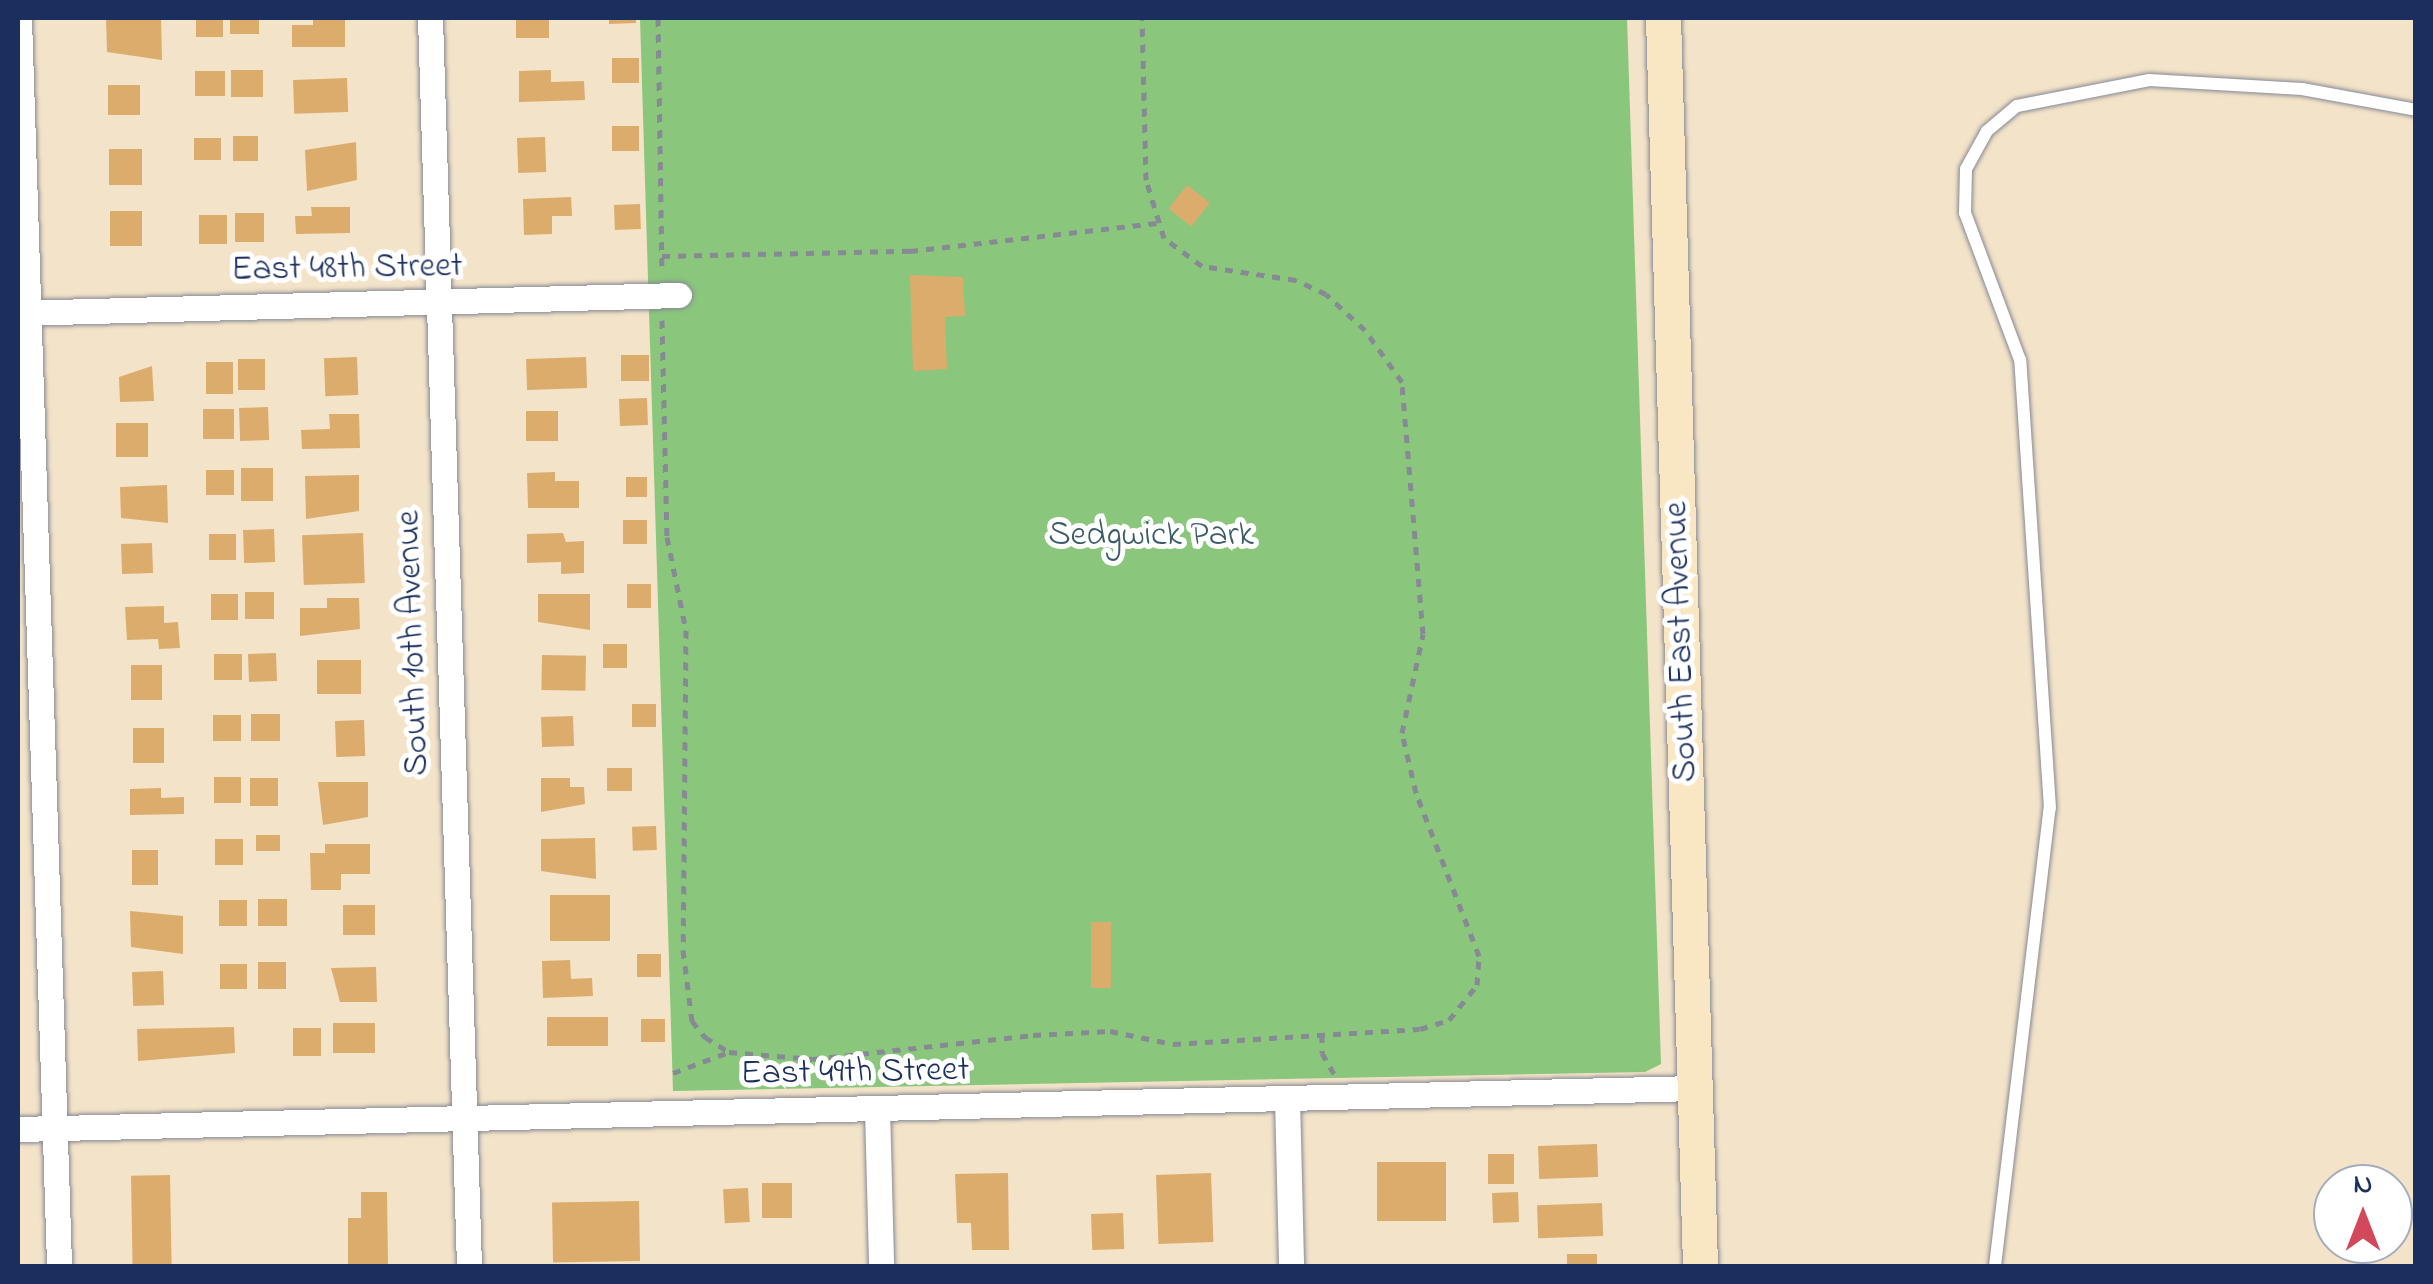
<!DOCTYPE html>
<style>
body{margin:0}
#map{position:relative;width:2433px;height:1284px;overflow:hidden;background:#f3e3c9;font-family:"Indie Flower",sans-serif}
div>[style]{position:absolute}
.green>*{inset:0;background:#8ac67c}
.building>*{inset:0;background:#dcac6d;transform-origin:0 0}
.path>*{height:5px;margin-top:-2.5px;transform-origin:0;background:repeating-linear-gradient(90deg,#878994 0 8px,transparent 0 16px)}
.roads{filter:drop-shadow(0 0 2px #878994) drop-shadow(0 0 2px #878994)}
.lane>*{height:12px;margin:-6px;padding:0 6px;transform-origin:6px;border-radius:6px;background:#fff}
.street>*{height:25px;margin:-12.5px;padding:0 12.5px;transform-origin:12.5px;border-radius:12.5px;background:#fff}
.secondary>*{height:35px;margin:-17.5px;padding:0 17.5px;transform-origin:17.5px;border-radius:17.5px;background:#f9e7c3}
span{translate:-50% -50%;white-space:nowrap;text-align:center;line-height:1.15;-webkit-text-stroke:10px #fff;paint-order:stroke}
.street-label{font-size:35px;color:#1b2f5e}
.park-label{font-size:35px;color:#3c5c67}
.frame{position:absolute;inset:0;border:20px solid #1b2f5e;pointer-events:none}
.north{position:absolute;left:2313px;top:1164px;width:100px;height:100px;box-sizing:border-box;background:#fff;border:2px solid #a4acbf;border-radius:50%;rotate:0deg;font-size:28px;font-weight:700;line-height:40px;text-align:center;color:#1b2f5e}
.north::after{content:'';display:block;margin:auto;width:35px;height:45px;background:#d1495b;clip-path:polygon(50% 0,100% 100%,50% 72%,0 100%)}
</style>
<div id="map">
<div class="green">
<i style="clip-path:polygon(640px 18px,1627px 18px,1661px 1064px,1645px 1072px,673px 1091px)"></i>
</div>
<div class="building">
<i style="clip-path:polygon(106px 18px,161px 18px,162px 60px,107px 52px)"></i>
<i style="left:196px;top:18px;width:27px;height:19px"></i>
<i style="left:230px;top:18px;width:29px;height:16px"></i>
<i style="clip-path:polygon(313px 18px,345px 18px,345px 47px,292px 47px,292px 25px,313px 25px)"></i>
<i style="left:516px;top:18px;width:33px;height:20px"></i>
<i style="clip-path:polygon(609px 18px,636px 18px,636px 23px,609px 24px)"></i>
<i style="left:612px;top:58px;width:27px;height:25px"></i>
<i style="left:263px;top:70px;width:27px;height:32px;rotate:90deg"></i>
<i style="clip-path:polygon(551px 70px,551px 82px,584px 81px,585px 100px,519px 102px,519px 71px)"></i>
<i style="left:195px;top:71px;width:30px;height:25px"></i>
<i style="left:347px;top:78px;width:34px;height:54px;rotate:88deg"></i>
<i style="left:108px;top:85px;width:32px;height:30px"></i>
<i style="left:639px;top:126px;width:25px;height:27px;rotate:90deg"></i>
<i style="left:233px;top:136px;width:25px;height:25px"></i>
<i style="left:545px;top:137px;width:35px;height:28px;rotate:88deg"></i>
<i style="left:221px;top:138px;width:22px;height:27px;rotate:90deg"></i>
<i style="clip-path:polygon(356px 142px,357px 180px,307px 191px,305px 150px)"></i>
<i style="left:109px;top:149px;width:33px;height:36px"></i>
<i style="left:1187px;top:185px;width:29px;height:30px;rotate:38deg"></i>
<i style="clip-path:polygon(571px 197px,572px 216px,552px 216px,552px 234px,524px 235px,523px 199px)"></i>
<i style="left:640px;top:204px;width:25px;height:26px;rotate:88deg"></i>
<i style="clip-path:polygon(311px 207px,350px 207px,350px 233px,296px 234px,295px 216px,312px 216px)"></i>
<i style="left:110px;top:211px;width:32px;height:35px"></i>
<i style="left:264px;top:213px;width:29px;height:29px;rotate:90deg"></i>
<i style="left:199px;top:215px;width:28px;height:29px"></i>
<i style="clip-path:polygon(910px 275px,963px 277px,965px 316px,945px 317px,947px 369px,913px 371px)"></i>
<i style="left:621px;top:355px;width:28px;height:26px"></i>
<i style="left:357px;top:357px;width:38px;height:33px;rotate:88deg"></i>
<i style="left:586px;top:357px;width:31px;height:60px;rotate:88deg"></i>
<i style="left:265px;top:359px;width:31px;height:27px;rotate:90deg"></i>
<i style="left:206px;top:362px;width:27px;height:32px"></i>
<i style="clip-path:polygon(152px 366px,154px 401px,120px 402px,119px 377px)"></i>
<i style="left:647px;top:398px;width:27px;height:28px;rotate:88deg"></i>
<i style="left:268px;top:407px;width:33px;height:29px;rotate:88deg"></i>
<i style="left:203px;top:409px;width:31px;height:30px"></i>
<i style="left:526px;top:411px;width:32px;height:30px"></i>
<i style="clip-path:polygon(329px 414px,359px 414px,360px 448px,302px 449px,301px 430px,330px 429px)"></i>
<i style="left:116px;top:423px;width:32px;height:34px"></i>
<i style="left:241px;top:468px;width:32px;height:33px"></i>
<i style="left:206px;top:470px;width:28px;height:25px"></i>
<i style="clip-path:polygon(555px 472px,555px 481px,579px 481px,579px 508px,528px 508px,527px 473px)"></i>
<i style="clip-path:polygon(359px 475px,359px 511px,306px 519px,305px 476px)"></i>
<i style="left:647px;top:477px;width:20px;height:21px;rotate:90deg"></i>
<i style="clip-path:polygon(167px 485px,168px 523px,121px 518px,120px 487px)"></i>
<i style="left:623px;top:520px;width:24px;height:24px"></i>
<i style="left:274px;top:529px;width:33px;height:31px;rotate:88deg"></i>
<i style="left:363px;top:533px;width:50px;height:61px;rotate:88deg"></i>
<i style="clip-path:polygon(563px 533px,566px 542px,584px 541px,584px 573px,561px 574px,561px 562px,527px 563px,527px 534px)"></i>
<i style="left:209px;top:534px;width:27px;height:26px"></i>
<i style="left:152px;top:543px;width:30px;height:31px;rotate:88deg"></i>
<i style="left:627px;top:584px;width:24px;height:24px"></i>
<i style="left:245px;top:592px;width:29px;height:27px"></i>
<i style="left:238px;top:594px;width:26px;height:27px;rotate:90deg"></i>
<i style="clip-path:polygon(538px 594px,590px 594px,590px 630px,538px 622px)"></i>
<i style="clip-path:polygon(327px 598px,359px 598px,360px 629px,300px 636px,300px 608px,327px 608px)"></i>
<i style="clip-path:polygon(164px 606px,164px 623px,178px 622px,180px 648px,159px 649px,158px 639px,127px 640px,125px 607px)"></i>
<i style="left:603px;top:644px;width:24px;height:24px"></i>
<i style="left:276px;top:653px;width:28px;height:28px;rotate:88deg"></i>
<i style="left:242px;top:654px;width:26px;height:28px;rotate:90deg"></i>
<i style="left:542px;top:655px;width:44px;height:35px;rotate:1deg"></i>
<i style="left:317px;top:660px;width:44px;height:34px"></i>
<i style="left:162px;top:665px;width:35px;height:31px;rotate:90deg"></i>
<i style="left:632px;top:704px;width:24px;height:23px"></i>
<i style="left:280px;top:714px;width:27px;height:29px;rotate:90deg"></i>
<i style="left:241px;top:715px;width:26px;height:28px;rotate:90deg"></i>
<i style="left:573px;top:716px;width:30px;height:32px;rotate:88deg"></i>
<i style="left:364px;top:720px;width:36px;height:29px;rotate:88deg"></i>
<i style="left:164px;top:728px;width:35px;height:31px;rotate:90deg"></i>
<i style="left:632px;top:768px;width:23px;height:25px;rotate:90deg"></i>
<i style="left:214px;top:777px;width:27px;height:26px"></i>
<i style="left:250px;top:778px;width:28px;height:28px"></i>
<i style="clip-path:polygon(541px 778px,570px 778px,570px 787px,584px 787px,585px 804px,541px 812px)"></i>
<i style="clip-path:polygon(318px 782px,368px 782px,368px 817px,323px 825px)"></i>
<i style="clip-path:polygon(161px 788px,161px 798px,184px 797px,184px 814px,130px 815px,130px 789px)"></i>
<i style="left:656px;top:826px;width:24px;height:24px;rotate:88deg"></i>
<i style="left:280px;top:835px;width:16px;height:24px;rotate:90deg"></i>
<i style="clip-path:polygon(595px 838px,596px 879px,541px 871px,541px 839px)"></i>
<i style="left:243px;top:839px;width:26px;height:28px;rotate:90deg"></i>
<i style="clip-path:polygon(325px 844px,370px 844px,370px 874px,341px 874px,341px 890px,311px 890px,310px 853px,325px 853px)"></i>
<i style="left:132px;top:850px;width:26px;height:35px"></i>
<i style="left:610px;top:895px;width:46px;height:60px;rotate:90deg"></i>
<i style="left:287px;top:899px;width:27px;height:29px;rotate:90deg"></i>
<i style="left:219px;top:900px;width:28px;height:26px"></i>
<i style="left:343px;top:905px;width:32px;height:30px"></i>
<i style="clip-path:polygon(130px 911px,183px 916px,183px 954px,131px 947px)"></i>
<i style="left:1091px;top:922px;width:20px;height:66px"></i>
<i style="left:637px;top:954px;width:24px;height:23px"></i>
<i style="clip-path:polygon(570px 960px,571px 979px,592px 978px,593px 996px,543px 998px,542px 961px)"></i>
<i style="left:258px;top:962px;width:28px;height:27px"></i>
<i style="left:220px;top:964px;width:27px;height:25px"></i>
<i style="clip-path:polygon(376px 967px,377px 1002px,340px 1002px,331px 968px)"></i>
<i style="left:163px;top:971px;width:34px;height:31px;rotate:88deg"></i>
<i style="left:547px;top:1017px;width:61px;height:29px"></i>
<i style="left:641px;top:1019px;width:24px;height:23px"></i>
<i style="left:333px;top:1023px;width:42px;height:30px"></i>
<i style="clip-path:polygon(234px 1027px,235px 1053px,138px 1061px,137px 1029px)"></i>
<i style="left:321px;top:1028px;width:28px;height:28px;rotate:90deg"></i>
<i style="left:1597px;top:1144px;width:33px;height:59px;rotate:88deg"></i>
<i style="left:1488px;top:1154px;width:26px;height:30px"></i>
<i style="left:1377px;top:1162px;width:69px;height:59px"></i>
<i style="clip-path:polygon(1008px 1173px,1009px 1250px,972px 1250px,971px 1223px,957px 1223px,955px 1174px)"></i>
<i style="left:1211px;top:1173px;width:69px;height:55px;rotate:88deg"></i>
<i style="left:170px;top:1175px;width:91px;height:39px;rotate:89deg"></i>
<i style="left:762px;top:1183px;width:30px;height:35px"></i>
<i style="left:748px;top:1188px;width:34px;height:25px;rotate:87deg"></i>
<i style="clip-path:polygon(361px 1192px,387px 1192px,388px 1265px,348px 1266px,348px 1218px,361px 1218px)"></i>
<i style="left:1518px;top:1192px;width:30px;height:26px;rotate:88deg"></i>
<i style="left:639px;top:1201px;width:60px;height:87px;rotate:89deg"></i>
<i style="left:1602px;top:1203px;width:33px;height:65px;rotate:88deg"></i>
<i style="left:1123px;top:1213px;width:36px;height:32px;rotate:88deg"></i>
<i style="left:1597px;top:1254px;width:12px;height:30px;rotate:90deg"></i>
</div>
<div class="path">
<i style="left:658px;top:18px;width:251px;rotate:89.1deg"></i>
<i style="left:662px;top:256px;width:248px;rotate:-1.2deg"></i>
<i style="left:910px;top:251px;width:248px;rotate:-6.5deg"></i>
<i style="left:662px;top:320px;width:217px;rotate:88.7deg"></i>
<i style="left:667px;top:537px;width:95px;rotate:78.5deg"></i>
<i style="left:686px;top:630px;width:320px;rotate:90.5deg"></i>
<i style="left:683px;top:950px;width:72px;rotate:82.8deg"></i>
<i style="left:692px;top:1021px;width:21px;rotate:51deg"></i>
<i style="left:705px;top:1037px;width:28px;rotate:32deg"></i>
<i style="left:729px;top:1052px;width:84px;rotate:4.8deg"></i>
<i style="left:813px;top:1059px;width:221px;rotate:-6.2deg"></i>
<i style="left:1033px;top:1035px;width:77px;rotate:-3deg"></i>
<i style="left:1110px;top:1031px;width:64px;rotate:11.7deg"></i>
<i style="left:1173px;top:1044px;width:247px;rotate:-3.5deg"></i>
<i style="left:1420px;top:1029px;width:30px;rotate:-17deg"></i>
<i style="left:1449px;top:1020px;width:45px;rotate:-51.3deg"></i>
<i style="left:1477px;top:985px;width:29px;rotate:-86deg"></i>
<i style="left:1479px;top:956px;width:175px;rotate:-111.1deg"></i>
<i style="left:1416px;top:793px;width:62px;rotate:-103.1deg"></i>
<i style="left:1402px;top:733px;width:101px;rotate:-78deg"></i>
<i style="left:1423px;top:634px;width:253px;rotate:-94.8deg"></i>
<i style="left:1402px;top:382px;width:64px;rotate:-125.4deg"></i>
<i style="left:1365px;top:330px;width:53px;rotate:-137.3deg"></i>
<i style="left:1326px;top:294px;width:33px;rotate:-155deg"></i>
<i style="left:1296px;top:280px;width:95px;rotate:-171.5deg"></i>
<i style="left:1202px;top:266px;width:47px;rotate:-143.6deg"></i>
<i style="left:1164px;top:238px;width:61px;rotate:-107.2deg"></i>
<i style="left:1146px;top:180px;width:162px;rotate:-91.4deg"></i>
<i style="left:1322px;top:1035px;width:18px;rotate:90deg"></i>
<i style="left:1322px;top:1053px;width:24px;rotate:60deg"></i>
<i style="left:673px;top:1073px;width:60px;rotate:-20.6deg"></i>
</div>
<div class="roads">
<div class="lane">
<i style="left:1995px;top:1266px;width:461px;rotate:-83.2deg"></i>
<i style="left:2050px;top:808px;width:449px;rotate:-93.8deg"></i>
<i style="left:2020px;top:360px;width:157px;rotate:-110.5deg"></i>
<i style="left:1965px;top:213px;width:44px;rotate:-88.7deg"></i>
<i style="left:1966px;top:169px;width:43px;rotate:-61.1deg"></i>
<i style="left:1987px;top:131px;width:39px;rotate:-40deg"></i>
<i style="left:2017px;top:106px;width:135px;rotate:-11.1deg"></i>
<i style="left:2149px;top:80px;width:153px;rotate:3.4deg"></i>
<i style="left:2302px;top:89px;width:116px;rotate:10.4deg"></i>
</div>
<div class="street">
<i style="left:19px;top:18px;width:1249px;rotate:88.16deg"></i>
<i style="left:430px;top:18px;width:1249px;rotate:88.21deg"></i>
<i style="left:18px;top:313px;width:661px;rotate:-1.56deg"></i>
<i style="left:1287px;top:1098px;width:168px;rotate:88.6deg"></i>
<i style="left:877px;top:1108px;width:158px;rotate:88.5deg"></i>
<i style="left:18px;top:1129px;width:1678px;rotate:-1.4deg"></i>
</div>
<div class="secondary">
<i style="left:1663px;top:18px;width:1249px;rotate:88.3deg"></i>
</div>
</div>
<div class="street-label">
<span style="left:347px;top:269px;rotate:-1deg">East 48th Street</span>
<span style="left:1682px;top:642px;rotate:-92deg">South East Avenue</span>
<span style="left:414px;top:643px;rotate:-92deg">South 10th Avenue</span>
<span style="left:855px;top:1073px;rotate:-1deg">East 49th Street</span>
</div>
<div class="park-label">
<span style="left:1151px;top:536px">Sedgwick Park</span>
</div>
<div class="frame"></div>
<div class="north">N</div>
</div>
